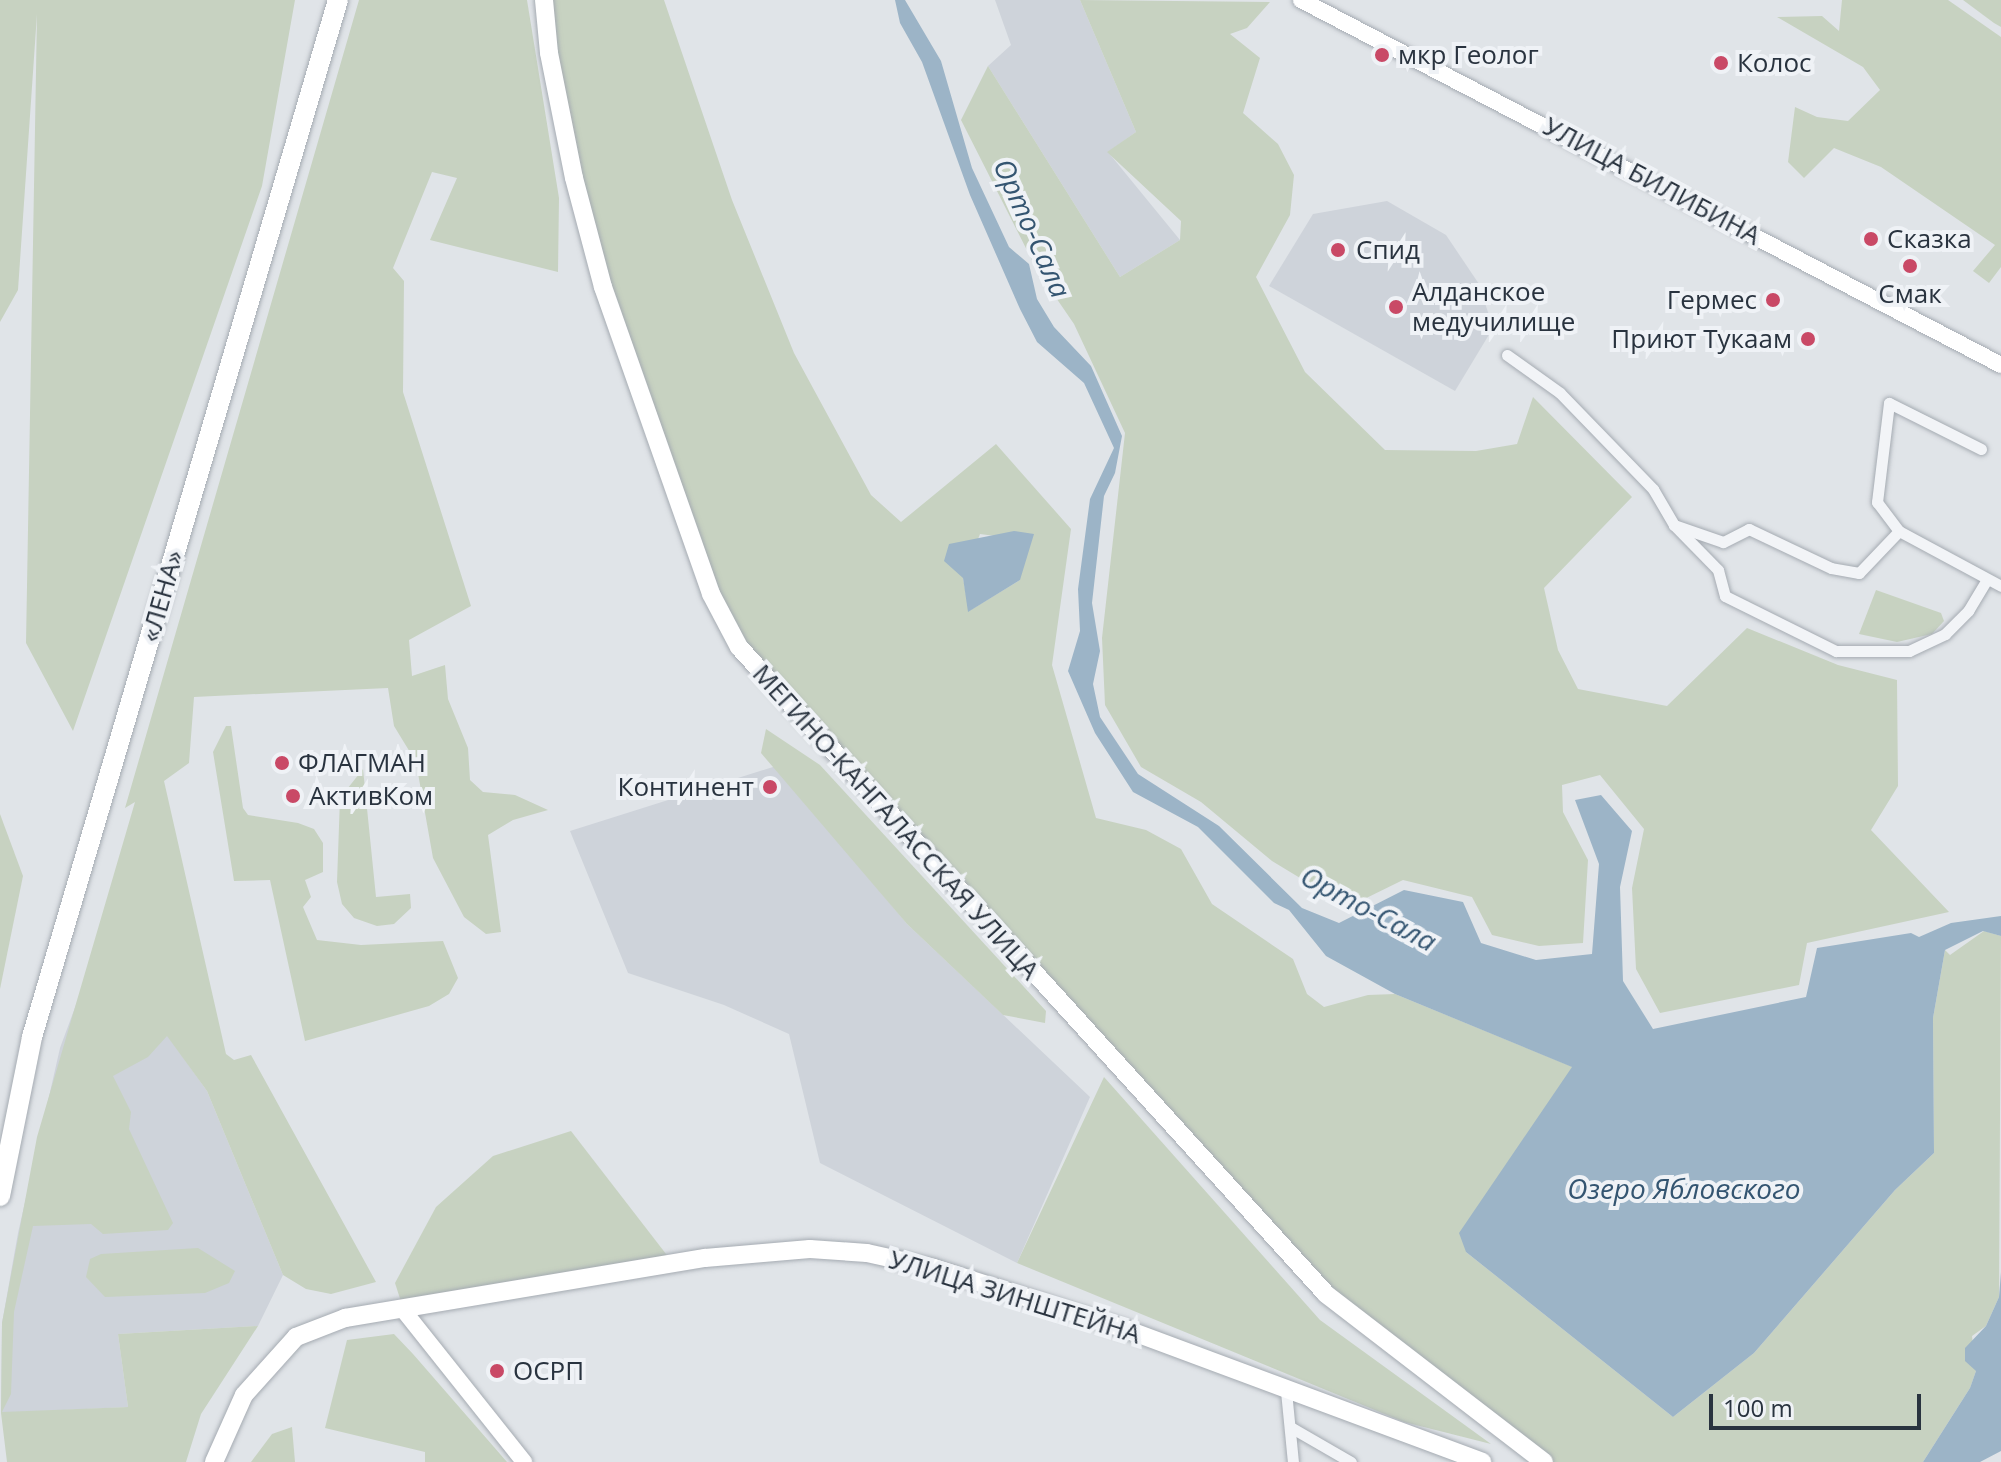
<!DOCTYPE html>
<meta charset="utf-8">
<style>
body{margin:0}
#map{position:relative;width:2001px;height:1462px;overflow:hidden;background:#e0e4e8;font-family:"Open Sans",sans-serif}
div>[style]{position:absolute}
.built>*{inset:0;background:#ced3da}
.green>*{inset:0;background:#c7d2c1}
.water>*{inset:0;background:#9cb4c7}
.roads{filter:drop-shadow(0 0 2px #a5abb2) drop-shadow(0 0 2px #a5abb2)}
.street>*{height:11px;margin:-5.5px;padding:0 5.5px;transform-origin:5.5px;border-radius:5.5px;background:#f2f4f7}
.secondary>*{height:16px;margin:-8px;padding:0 8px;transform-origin:8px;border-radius:8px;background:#fff}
.primary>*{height:18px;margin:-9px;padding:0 9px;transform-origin:9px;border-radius:9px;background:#fff}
.highway>*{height:20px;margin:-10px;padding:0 10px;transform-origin:10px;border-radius:10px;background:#fff}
.dots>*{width:22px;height:22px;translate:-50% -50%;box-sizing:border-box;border:4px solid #eff2f6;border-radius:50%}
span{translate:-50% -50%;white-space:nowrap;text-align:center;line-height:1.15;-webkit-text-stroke:8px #eff2f6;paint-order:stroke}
.poi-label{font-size:26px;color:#29333f}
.left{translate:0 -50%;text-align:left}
.right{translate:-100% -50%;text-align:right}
.street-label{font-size:26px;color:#29333f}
.water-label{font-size:28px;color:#345571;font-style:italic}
.scale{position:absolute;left:1709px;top:1394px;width:212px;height:36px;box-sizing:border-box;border:4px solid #29333f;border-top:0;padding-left:10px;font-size:24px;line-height:28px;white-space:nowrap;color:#29333f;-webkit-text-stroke:6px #eff2f6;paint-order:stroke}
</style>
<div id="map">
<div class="built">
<i style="clip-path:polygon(995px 0,1080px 0,1136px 132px,1108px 152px,1180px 240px,1120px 277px,988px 66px,1011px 45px)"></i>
<i style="clip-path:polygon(1387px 201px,1446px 235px,1479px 284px,1493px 328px,1455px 391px,1269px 286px,1313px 214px)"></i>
<i style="clip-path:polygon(776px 766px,907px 924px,1090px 1097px,1017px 1263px,820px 1163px,789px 1034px,724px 1005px,628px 973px,570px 831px)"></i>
<i style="clip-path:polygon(87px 975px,168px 1036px,207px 1091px,283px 1275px,258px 1326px,118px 1334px,128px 1407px,1px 1413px,2px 1323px,18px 1233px,60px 1048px)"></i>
</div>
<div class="green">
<i style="clip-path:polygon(0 0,295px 0,262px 186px,73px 731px,26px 643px,37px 14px,18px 290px,0 322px)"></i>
<i style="clip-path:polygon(359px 0,527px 0,559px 198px,558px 272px,430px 240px,457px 178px,432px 172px,393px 268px,404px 281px,403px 392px,471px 606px,409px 640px,412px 676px,445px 665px,448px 699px,468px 748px,470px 780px,483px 792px,515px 795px,548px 810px,513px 820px,488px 835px,501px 932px,486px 934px,464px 917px,433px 858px,416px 762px,394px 726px,388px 688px,194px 697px,189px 763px,164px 781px,226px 1054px,234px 1060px,251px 1055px,376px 1282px,331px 1294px,306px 1289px,283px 1275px,207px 1091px,167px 1036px,148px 1057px,113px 1076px,131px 1112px,129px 1129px,173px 1223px,168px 1230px,103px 1234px,91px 1224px,33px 1226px,14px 1312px,11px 1394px,2px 1412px,128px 1407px,118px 1334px,258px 1326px,201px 1414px,186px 1462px,7px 1462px,1px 1413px,2px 1323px,37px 1137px,135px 802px,125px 808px)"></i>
<i style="clip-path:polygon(evenodd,544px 0,664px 0,732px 200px,794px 353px,871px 495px,901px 522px,996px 444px,1071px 529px,1052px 665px,1096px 818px,1146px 830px,1181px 849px,1212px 904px,1293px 959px,1307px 994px,1324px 1007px,1368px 995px,1395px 994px,1573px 1067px,1466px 1252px,1673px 1417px,1754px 1353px,1895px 1190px,1934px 1153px,1933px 1018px,1945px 950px,1950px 955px,1984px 931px,2001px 936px,1999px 1297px,1986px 1326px,1972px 1336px,1976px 1371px,1970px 1388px,1923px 1462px,1544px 1462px,1326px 1294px,739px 647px,603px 287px,544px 0,980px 534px,1003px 537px,1020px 580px,969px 611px,963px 578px,980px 534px)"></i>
<i style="clip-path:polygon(1080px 0,1270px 2px,1247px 28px,1230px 34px,1260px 58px,1243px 113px,1278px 144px,1294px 175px,1290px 215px,1256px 277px,1305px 372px,1385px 450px,1476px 451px,1517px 444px,1533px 397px,1632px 497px,1544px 588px,1558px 650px,1578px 689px,1667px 706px,1747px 628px,1838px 665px,1897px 680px,1898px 786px,1871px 830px,1949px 912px,1807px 943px,1799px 985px,1660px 1013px,1636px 969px,1632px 888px,1644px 829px,1600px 775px,1562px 785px,1563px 812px,1588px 860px,1583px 943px,1539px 946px,1492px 935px,1472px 897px,1403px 880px,1348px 907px,1272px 861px,1201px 802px,1141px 767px,1105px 705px,1102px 638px,1125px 433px,1074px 324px,1037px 270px,961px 120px,988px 66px,1120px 277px,1180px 240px,1181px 221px,1107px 152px,1136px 132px)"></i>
<i style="clip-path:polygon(1842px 0,1948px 0,2001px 37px,2001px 267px,1989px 283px,1973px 271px,1995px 245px,1881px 167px,1834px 148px,1804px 178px,1788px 162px,1795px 107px,1817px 117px,1848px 121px,1880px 90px,1863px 67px,1777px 17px,1822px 16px,1839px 31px)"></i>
<i style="clip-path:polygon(1963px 0,2001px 0,2001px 27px,1994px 23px)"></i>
<i style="clip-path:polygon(1876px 590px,1941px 613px,1944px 621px,1932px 634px,1897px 642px,1859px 634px)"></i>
<i style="clip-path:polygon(226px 726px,231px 726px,243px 808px,248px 815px,298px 823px,314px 829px,323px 843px,323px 872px,305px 880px,311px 897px,303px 907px,317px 940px,361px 945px,443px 941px,458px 978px,449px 994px,429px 1006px,305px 1041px,270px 880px,234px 881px,213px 752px)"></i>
<i style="clip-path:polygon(766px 729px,820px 765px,1046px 1011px,1045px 1023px,1003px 1015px,907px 924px,761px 753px)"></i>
<i style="clip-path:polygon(363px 769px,376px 897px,410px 894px,411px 908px,394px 924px,377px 926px,354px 918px,342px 904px,337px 882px,340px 798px)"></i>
<i style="clip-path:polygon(0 814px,23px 876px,0 989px)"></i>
<i style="clip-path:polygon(1104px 1077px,1320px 1320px,1491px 1444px,1404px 1422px,1017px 1263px)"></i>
<i style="clip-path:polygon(571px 1131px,673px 1263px,404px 1311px,395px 1283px,436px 1207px,493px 1156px)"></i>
<i style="clip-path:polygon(198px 1248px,235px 1271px,229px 1283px,205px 1293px,105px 1297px,86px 1277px,90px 1259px,101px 1254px)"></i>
<i style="clip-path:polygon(394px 1334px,413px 1354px,507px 1462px,425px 1462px,425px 1452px,325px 1428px,347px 1340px)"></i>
<i style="clip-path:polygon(292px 1427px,295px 1462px,251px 1462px,272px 1434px)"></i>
</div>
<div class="water">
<i style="clip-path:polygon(895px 0,905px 0,941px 61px,972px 168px,1009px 247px,1029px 264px,1037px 299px,1054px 327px,1091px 366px,1122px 436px,1115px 473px,1104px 496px,1092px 603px,1100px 651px,1093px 684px,1100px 717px,1138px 774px,1219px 826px,1302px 908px,1339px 923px,1404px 890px,1463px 902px,1481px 943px,1536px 960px,1592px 954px,1599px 864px,1575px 800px,1601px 795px,1632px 831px,1620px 887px,1623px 981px,1653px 1029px,1806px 997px,1817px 948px,1911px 933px,1919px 937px,1951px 923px,2001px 916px,2001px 936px,1983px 931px,1945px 950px,1933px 1018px,1934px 1153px,1895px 1190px,1754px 1353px,1673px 1417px,1466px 1252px,1459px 1233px,1572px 1067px,1395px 994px,1326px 956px,1289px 910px,1274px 903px,1198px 827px,1133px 792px,1095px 733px,1068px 671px,1080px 631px,1078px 589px,1090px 499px,1114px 448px,1084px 383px,1037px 342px,1020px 309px,970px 195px,922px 62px,900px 23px)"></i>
<i style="clip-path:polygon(1014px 531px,1034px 534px,1020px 580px,968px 612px,963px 578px,944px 561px,949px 544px)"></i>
<i style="clip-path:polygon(2001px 1272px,2001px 1451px,1980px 1462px,1923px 1462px,1970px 1388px,1976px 1371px,1965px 1361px,1965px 1348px,1986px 1326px,1999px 1297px)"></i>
</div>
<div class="roads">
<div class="street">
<i style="left:1507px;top:355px;width:65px;rotate:35.6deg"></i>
<i style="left:1560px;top:393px;width:134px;rotate:45.9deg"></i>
<i style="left:1653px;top:489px;width:42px;rotate:59.7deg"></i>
<i style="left:1981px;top:449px;width:103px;rotate:-153.4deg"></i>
<i style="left:1889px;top:403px;width:100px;rotate:96.9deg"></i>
<i style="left:1877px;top:502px;width:36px;rotate:53deg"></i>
<i style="left:1899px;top:531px;width:116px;rotate:28.3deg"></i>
<i style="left:1899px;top:531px;width:58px;rotate:133.6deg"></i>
<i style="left:1859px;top:573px;width:28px;rotate:-170deg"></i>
<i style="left:1831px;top:568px;width:91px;rotate:-154.6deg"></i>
<i style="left:1749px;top:529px;width:29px;rotate:153deg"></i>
<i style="left:1723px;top:542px;width:52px;rotate:-160.9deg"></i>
<i style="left:1674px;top:525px;width:63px;rotate:45.6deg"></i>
<i style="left:1718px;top:570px;width:27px;rotate:75deg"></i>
<i style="left:1725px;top:596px;width:124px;rotate:26.4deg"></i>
<i style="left:1836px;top:651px;width:73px"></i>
<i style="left:1909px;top:651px;width:40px;rotate:-25deg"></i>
<i style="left:1945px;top:634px;width:33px;rotate:-45deg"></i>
<i style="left:1968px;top:611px;width:37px;rotate:-59deg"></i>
<i style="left:1286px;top:1391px;width:71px;rotate:84.4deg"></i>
<i style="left:1292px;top:1428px;width:68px;rotate:30deg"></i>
</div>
<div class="secondary">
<i style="left:1301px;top:0;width:789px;rotate:27.54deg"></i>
<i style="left:404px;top:1311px;width:193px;rotate:51.5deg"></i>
</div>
<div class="primary">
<i style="left:544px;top:0;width:53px;rotate:84.6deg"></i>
<i style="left:549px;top:53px;width:127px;rotate:78.7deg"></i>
<i style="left:574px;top:178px;width:113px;rotate:75.1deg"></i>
<i style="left:603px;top:287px;width:325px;rotate:70.6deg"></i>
<i style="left:711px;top:594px;width:60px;rotate:62.2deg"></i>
<i style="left:739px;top:647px;width:874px;rotate:47.78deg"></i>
<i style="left:1326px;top:1294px;width:275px;rotate:37.6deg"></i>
<i style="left:214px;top:1462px;width:73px;rotate:-65.9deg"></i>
<i style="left:244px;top:1395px;width:78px;rotate:-48.1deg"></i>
<i style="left:296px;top:1337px;width:53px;rotate:-21.2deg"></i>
<i style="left:345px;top:1318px;width:365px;rotate:-9.5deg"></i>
<i style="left:705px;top:1258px;width:105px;rotate:-4.9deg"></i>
<i style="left:810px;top:1249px;width:57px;rotate:4deg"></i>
<i style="left:867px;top:1253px;width:69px;rotate:12.6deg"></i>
<i style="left:934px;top:1268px;width:204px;rotate:17.7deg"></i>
<i style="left:1128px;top:1330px;width:378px;rotate:20.4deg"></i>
</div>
<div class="highway">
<i style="left:0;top:1196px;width:162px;rotate:-78.6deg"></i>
<i style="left:32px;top:1037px;width:1081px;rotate:-73.56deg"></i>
</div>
</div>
<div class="dots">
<i style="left:1382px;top:55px;background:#c94966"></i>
<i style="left:1721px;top:63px;background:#c94966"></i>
<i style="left:1871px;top:239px;background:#c94966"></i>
<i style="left:1338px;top:250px;background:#c94966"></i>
<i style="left:1910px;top:266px;background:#c94966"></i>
<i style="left:1773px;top:300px;background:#c94966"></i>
<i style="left:1396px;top:307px;background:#c94966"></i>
<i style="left:1808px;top:339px;background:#c94966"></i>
<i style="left:282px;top:763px;background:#c94966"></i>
<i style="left:770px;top:787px;background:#c94966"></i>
<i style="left:293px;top:796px;background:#c94966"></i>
<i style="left:497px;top:1371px;background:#c94966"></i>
</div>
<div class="poi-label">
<span class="left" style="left:1398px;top:55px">мкр Геолог</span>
<span class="left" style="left:1737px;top:63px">Колос</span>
<span class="left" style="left:1887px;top:239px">Сказка</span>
<span class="left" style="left:1356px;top:250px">Спид</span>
<span class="left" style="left:1412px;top:307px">Алданское<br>медучилище</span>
<span style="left:1910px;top:294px">Смак</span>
<span class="right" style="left:1757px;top:300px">Гермес</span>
<span class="right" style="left:1792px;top:339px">Приют Тукаам</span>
<span class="left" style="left:298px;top:763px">ФЛАГМАН</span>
<span class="right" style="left:754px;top:787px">Континент</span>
<span class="left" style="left:309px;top:796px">АктивКом</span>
<span class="left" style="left:513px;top:1371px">ОСРП</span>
</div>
<div class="street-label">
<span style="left:1652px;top:181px;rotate:28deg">УЛИЦА БИЛИБИНА</span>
<span style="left:162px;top:596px;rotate:-74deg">«ЛЕНА»</span>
<span style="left:896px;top:822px;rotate:48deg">МЕГИНО-КАНГАЛАССКАЯ УЛИЦА</span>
<span style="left:1015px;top:1297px;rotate:17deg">УЛИЦА ЗИНШТЕЙНА</span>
</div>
<div class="water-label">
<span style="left:1033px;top:228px;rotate:66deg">Орто-Сала</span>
<span style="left:1369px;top:908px;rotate:28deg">Орто-Сала</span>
<span style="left:1684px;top:1188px">Озеро Ябловского</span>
</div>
<div class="scale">100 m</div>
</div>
